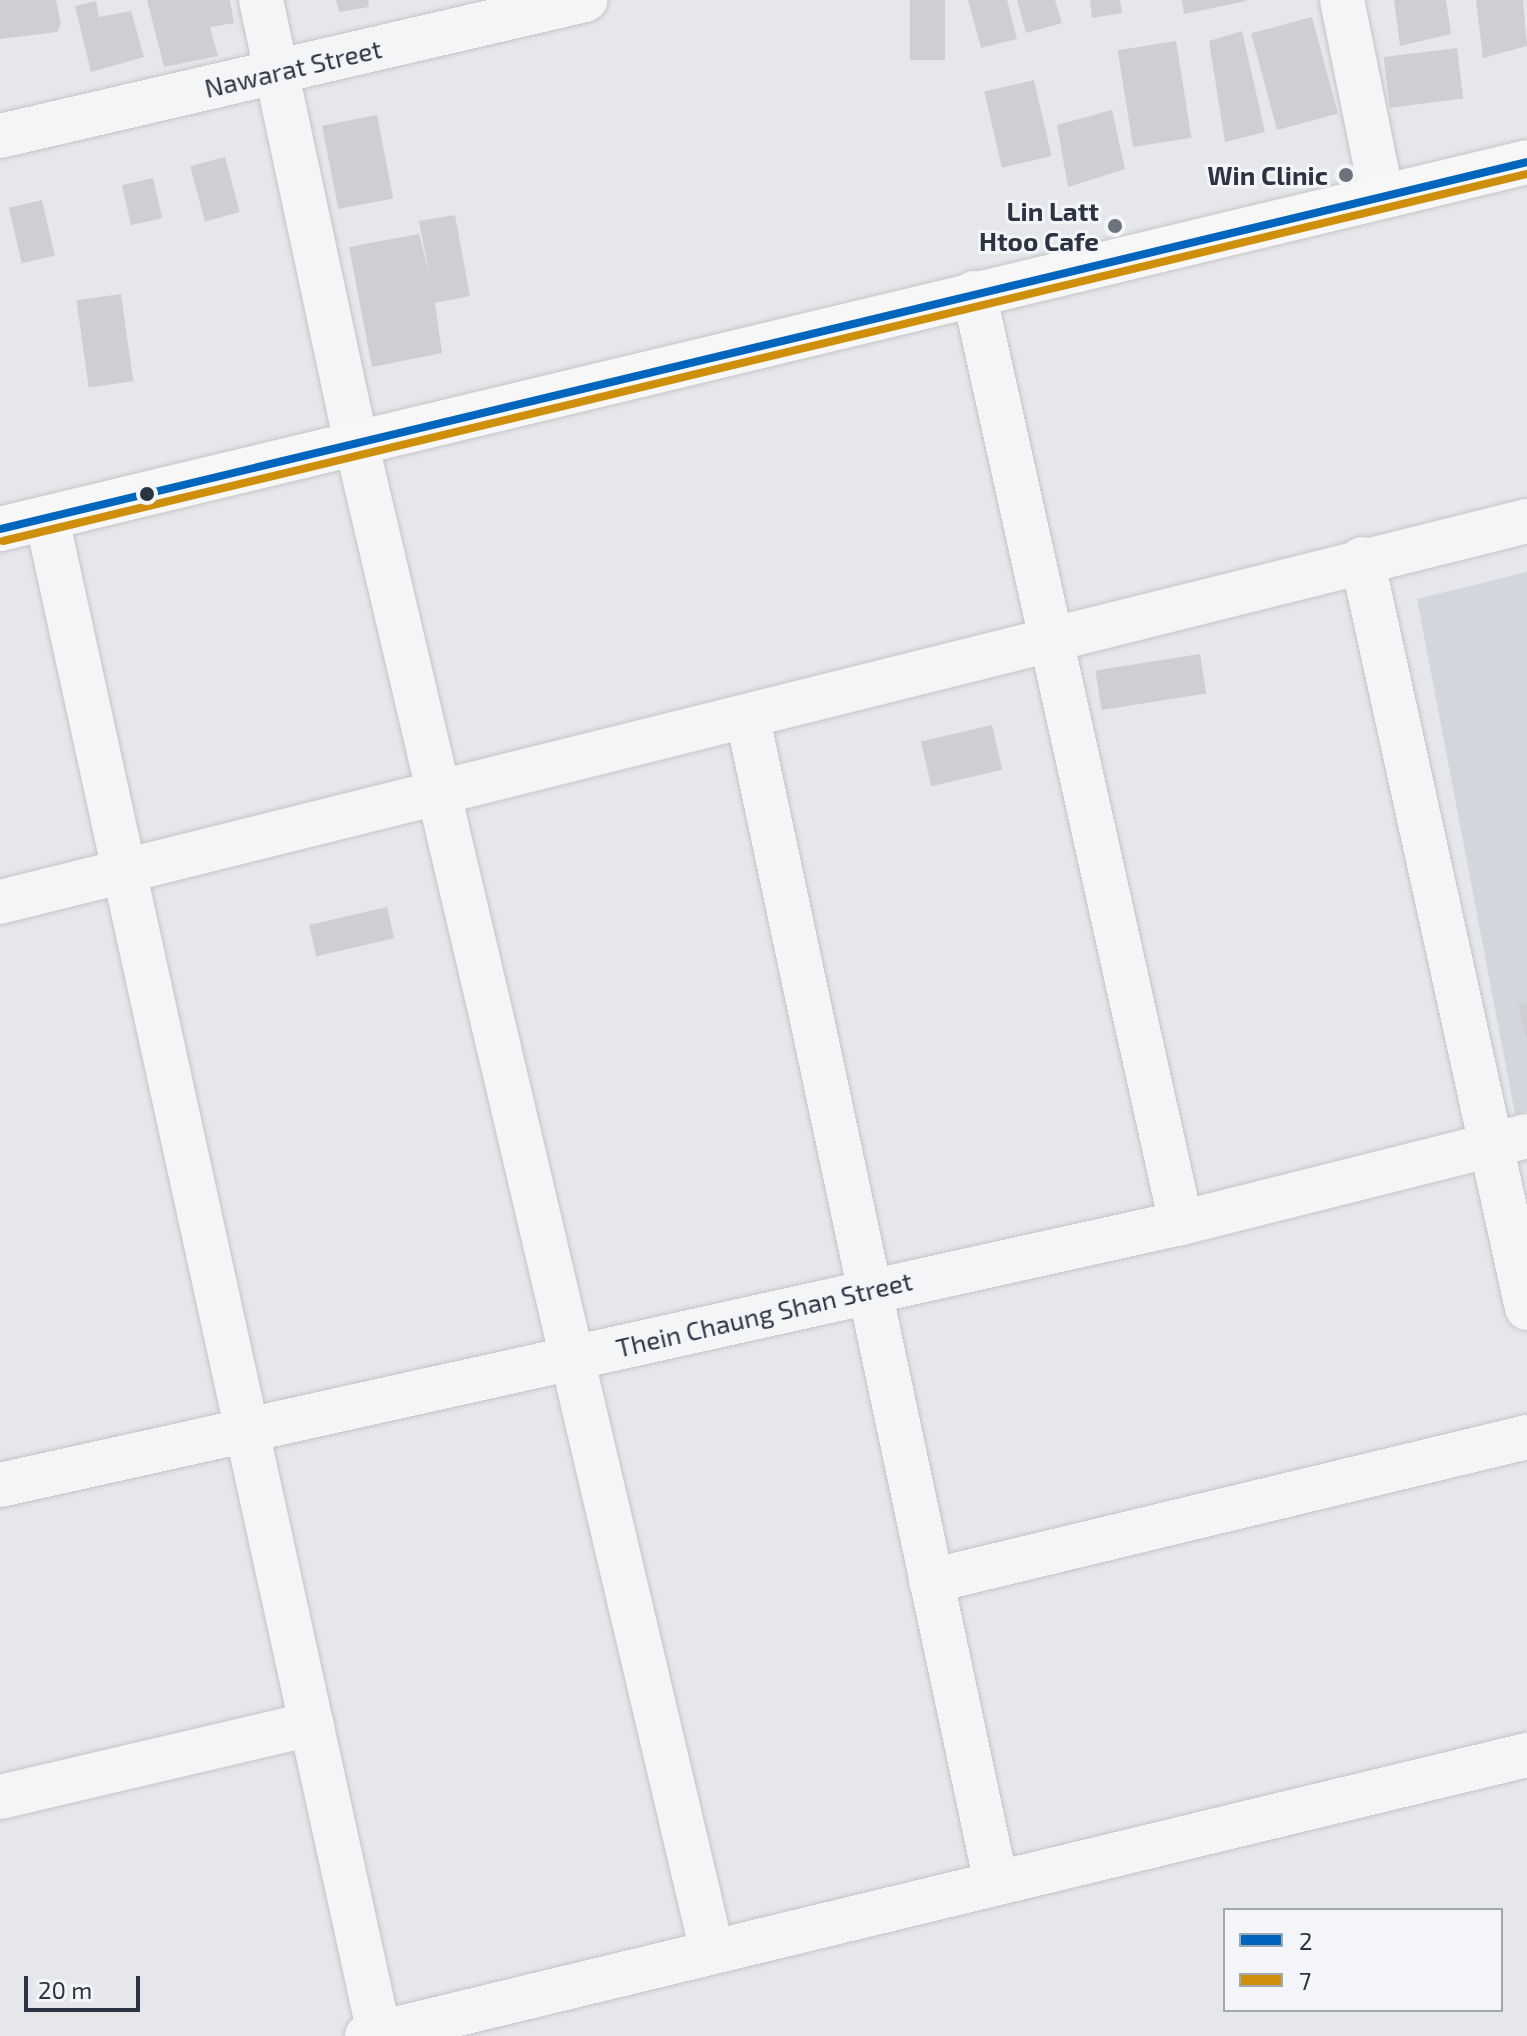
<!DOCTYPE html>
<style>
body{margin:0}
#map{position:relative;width:1527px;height:2036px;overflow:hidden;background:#e5e7ea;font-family:"Exo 2",sans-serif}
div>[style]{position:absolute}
.built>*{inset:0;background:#d4d6dd}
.building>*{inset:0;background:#cdcfd2;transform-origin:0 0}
.roads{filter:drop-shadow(0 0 2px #c3c5c8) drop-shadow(0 0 2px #c3c5c8)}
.minor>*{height:44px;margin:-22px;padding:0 22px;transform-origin:22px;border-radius:22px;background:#f4f5f6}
.major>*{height:44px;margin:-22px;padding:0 22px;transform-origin:22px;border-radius:22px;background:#f7f7f8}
.bus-1>*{height:8px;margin:-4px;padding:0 4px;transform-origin:4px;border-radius:4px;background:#0065bd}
.bus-2>*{height:8px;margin:-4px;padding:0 4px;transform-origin:4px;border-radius:4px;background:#ce8f0d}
.dots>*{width:22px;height:22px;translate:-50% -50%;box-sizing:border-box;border:4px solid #f3f5f8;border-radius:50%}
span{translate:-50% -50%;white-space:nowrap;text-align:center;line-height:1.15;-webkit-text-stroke:6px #f3f5f8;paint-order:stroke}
.street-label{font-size:26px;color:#2c3443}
.poi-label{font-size:26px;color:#2c3443;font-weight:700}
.right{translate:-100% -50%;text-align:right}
.legend{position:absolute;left:1223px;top:1908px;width:280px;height:104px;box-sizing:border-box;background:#f3f5f8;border:2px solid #a3a8b0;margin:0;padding:10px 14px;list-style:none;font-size:24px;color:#2c3443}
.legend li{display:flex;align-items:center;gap:16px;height:40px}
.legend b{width:40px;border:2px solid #a3a8b0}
.scale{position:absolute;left:24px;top:1976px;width:116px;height:36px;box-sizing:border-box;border:4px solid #2c3443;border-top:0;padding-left:10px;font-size:24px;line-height:28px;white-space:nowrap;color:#2c3443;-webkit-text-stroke:6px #f3f5f8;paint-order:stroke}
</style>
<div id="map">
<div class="built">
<i style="clip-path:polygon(1527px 572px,1527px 1111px,1515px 1114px,1417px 599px)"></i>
</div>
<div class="building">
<i style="clip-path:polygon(0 0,56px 0,61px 24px,57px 32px,0 39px)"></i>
<i style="clip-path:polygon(147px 0,230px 0,234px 23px,210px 27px,218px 56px,164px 67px)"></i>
<i style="clip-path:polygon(336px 0,368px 0,369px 7px,339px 12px)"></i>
<i style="left:910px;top:0;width:35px;height:60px"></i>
<i style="clip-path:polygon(968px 0,1007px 0,1017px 39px,981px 48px)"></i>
<i style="clip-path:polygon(1017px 0,1055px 0,1062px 23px,1026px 33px)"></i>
<i style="clip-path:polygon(1090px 0,1120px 0,1122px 13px,1092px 18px)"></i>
<i style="clip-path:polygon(1182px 0,1246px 0,1246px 1px,1184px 14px)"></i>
<i style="clip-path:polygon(1394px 0,1446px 0,1451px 34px,1400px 46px)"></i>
<i style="clip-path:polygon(1476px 0,1523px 0,1527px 46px,1483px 58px)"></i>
<i style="clip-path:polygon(96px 1px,99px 17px,131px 11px,144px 57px,91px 72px,75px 6px)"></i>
<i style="left:1312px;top:17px;width:100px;height:63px;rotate:75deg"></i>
<i style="clip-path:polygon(1242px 31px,1265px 132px,1225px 142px,1209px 41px)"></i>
<i style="left:1176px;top:41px;width:98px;height:59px;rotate:81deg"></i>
<i style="left:1457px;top:48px;width:51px;height:74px;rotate:83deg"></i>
<i style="left:1034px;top:80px;width:78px;height:51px;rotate:77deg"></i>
<i style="clip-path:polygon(1112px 110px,1125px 169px,1068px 187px,1057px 125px)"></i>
<i style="left:377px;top:115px;width:85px;height:56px;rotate:79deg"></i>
<i style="left:225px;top:157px;width:57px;height:36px;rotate:75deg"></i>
<i style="left:153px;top:178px;width:41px;height:32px;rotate:77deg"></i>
<i style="left:42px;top:200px;width:57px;height:34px;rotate:77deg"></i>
<i style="clip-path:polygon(455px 215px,470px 296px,435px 303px,442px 353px,372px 367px,349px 247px,419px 234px,429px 273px,419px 221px)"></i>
<i style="left:121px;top:294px;width:88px;height:45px;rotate:82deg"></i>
<i style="left:1200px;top:654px;width:40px;height:106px;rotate:81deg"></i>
<i style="left:992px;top:725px;width:46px;height:73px;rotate:77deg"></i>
<i style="left:387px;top:907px;width:32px;height:80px;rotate:77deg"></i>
<i style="clip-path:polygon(1527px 1003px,1527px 1037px,1526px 1037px,1518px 1005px)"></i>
</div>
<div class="roads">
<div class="minor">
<i style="left:261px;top:0;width:452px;rotate:77.9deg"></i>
<i style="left:356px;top:442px;width:1551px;rotate:76.73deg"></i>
<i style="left:1342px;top:0;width:200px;rotate:78.5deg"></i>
<i style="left:0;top:136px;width:601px;rotate:-13.09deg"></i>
<i style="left:974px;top:293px;width:953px;rotate:77.45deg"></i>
<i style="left:47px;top:519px;width:1550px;rotate:77.63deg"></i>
<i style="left:1362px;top:559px;width:767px;rotate:77.58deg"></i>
<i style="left:748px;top:719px;width:1190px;rotate:77.97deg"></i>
<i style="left:0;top:902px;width:1574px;rotate:-14.01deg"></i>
<i style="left:0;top:1485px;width:1210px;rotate:-12.51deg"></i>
<i style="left:1181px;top:1223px;width:357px;rotate:-14.1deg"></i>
<i style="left:931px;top:1581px;width:613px;rotate:-13.58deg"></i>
<i style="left:0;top:1797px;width:320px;rotate:-13.2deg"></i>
<i style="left:367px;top:2036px;width:1194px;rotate:-13.62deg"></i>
</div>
<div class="major">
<i style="left:0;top:529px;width:1570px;rotate:-13.51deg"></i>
</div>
</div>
<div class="bus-1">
<i style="left:0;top:529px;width:1570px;rotate:-13.51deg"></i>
</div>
<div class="bus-2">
<i style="left:3px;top:541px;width:1568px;rotate:-13.54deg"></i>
</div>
<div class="dots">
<i style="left:1346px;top:175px;background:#6d737d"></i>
<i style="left:1115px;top:226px;background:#6d737d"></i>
<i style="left:147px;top:494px;background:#2c3443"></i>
</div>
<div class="street-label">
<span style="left:293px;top:68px;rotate:-13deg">Nawarat Street</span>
<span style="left:764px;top:1314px;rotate:-13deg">Thein Chaung Shan Street</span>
</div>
<div class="poi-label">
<span class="right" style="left:1328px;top:175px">Win Clinic</span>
<span class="right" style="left:1099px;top:226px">Lin Latt<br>Htoo Cafe</span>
</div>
<ul class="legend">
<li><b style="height:10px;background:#0065bd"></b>2</li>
<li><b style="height:10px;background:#ce8f0d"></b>7</li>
</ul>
<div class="scale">20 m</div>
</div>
